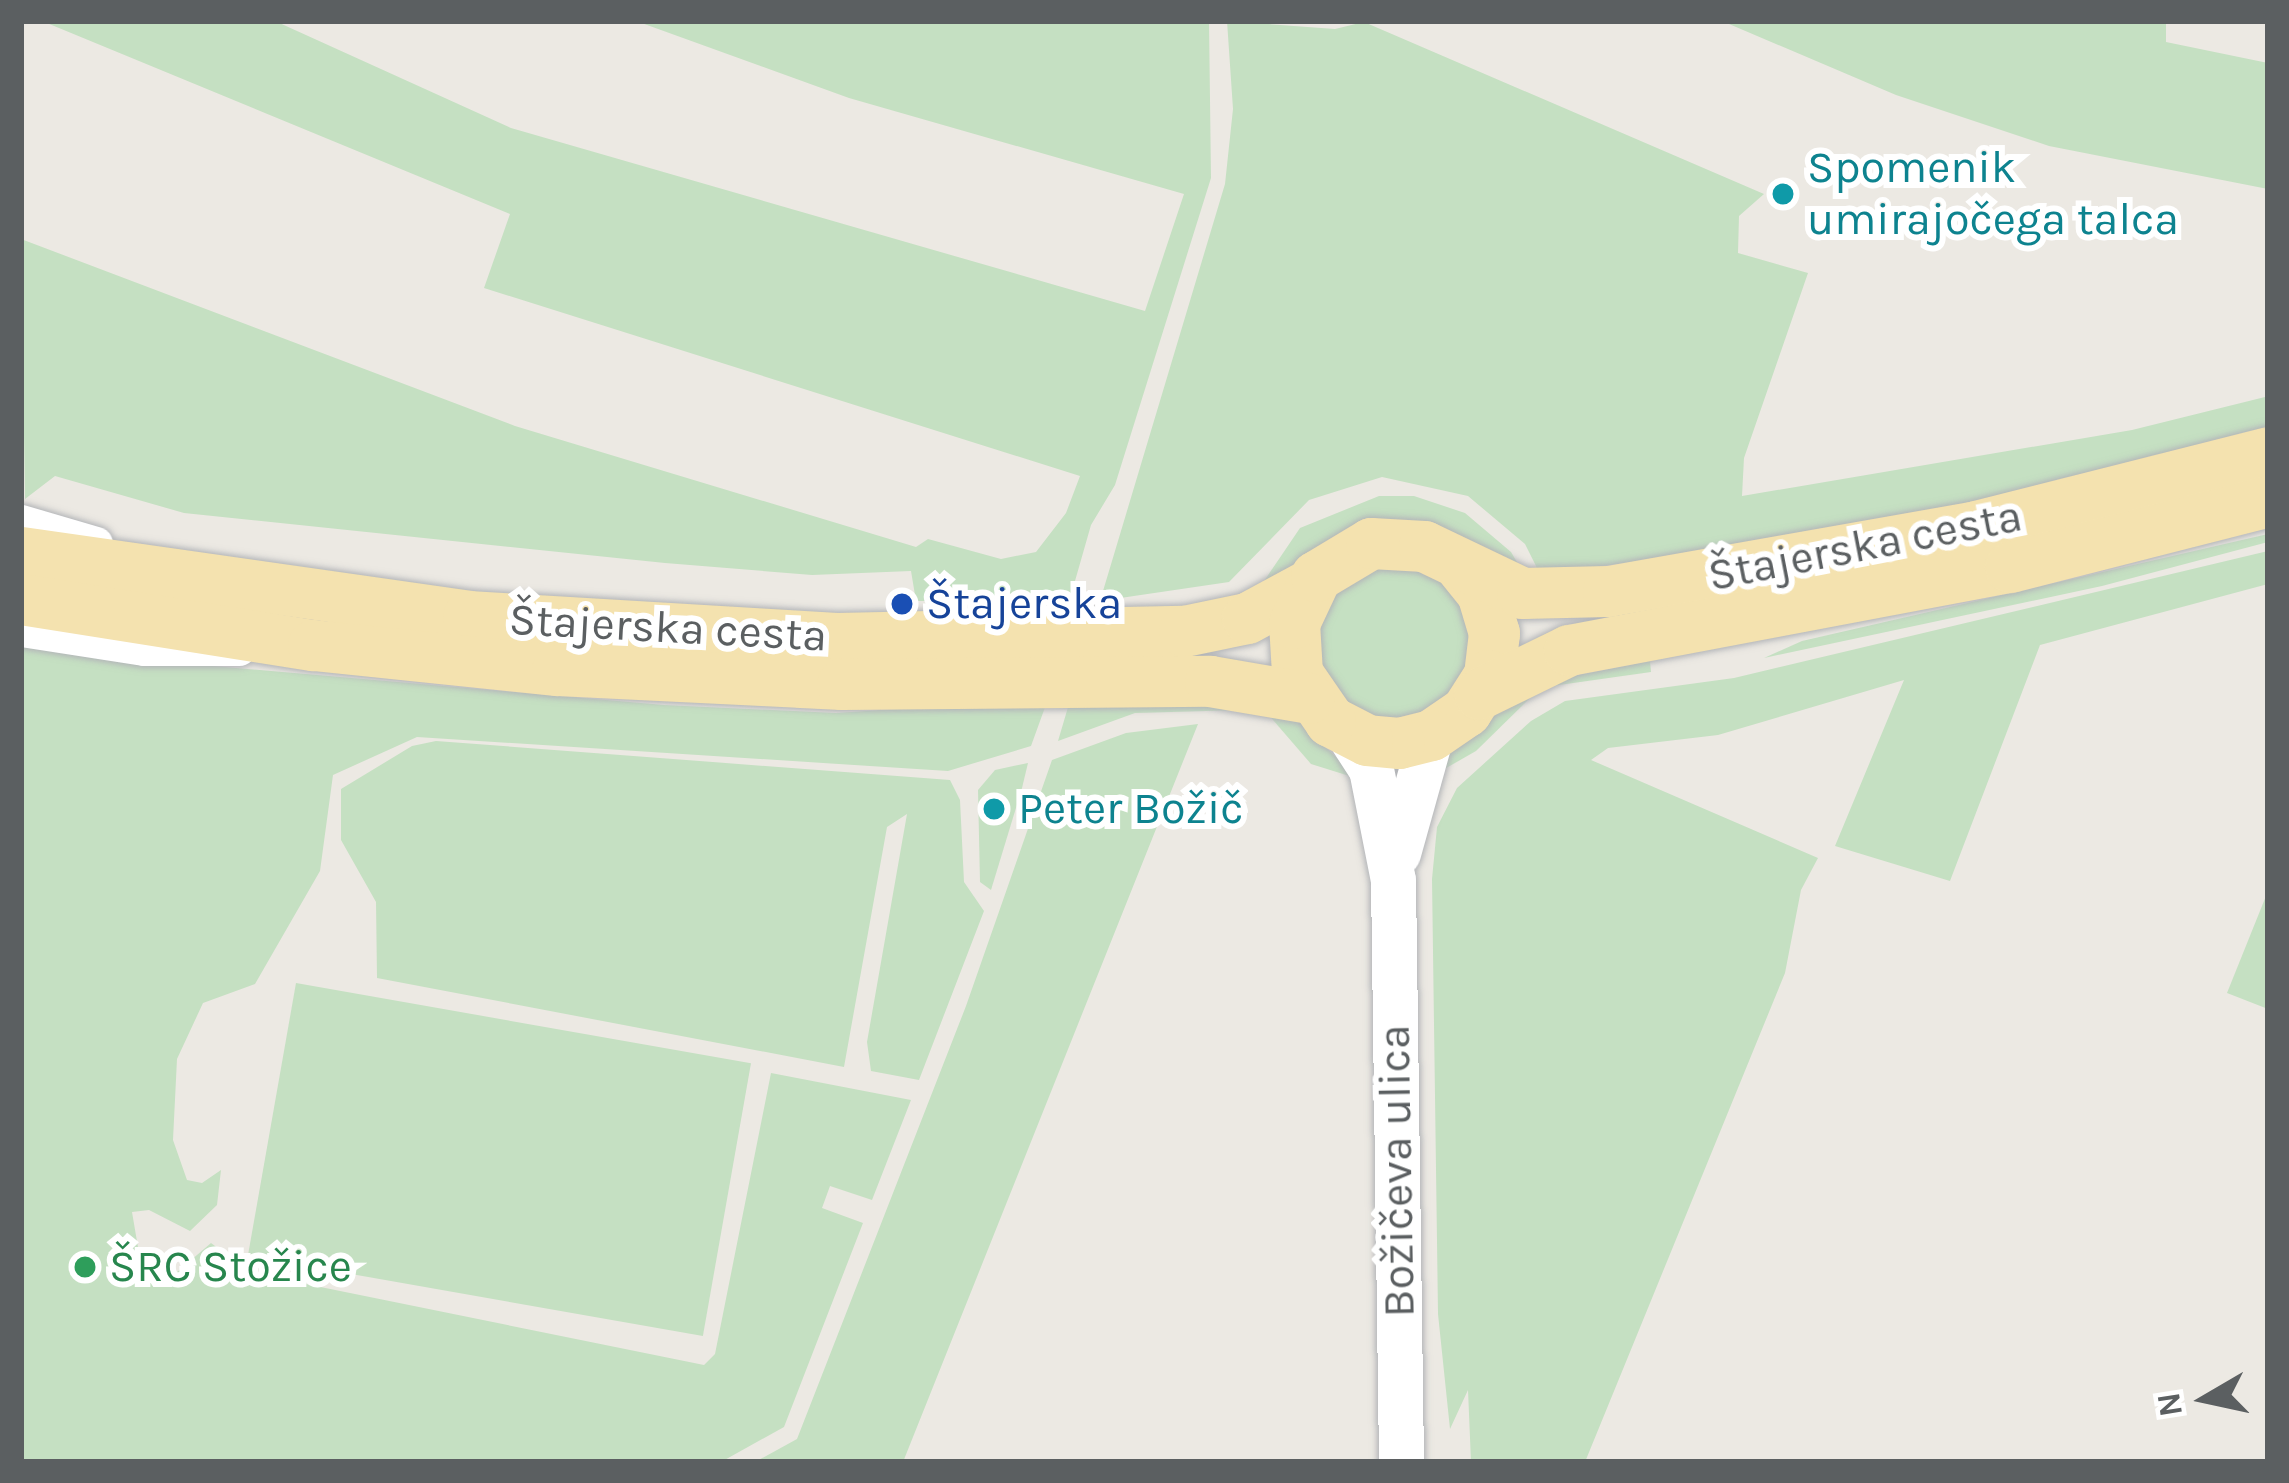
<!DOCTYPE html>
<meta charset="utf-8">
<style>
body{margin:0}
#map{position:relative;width:2289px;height:1483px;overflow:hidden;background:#ece9e3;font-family:Karla,sans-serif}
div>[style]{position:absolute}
.green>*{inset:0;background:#c5e0c2;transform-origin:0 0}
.round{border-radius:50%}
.roads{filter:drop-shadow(0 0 3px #b3b5b8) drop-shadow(0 0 3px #b3b5b8)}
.street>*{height:33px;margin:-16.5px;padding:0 16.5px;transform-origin:16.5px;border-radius:16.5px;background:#fff}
.secondary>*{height:45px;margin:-22.5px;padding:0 22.5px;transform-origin:22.5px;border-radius:22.5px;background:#fff}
.primary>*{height:51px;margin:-25.5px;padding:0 25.5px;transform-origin:25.5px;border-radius:25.5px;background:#f4e2af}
.dots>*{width:33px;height:33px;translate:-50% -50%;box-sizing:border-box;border:6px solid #fff;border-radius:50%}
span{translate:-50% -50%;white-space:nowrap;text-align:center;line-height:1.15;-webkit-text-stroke:12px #fff;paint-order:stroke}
.culture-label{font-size:45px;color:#0d838f}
.left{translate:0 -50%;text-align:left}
.street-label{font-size:45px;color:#5b5f61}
.transit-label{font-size:45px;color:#164399}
.leisure-label{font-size:45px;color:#27864d}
.frame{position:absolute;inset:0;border:24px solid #5b5f61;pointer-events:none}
.north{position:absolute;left:2145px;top:1339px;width:120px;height:120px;-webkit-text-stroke:9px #fff;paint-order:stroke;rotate:261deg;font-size:33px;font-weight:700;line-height:48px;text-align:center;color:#5b5f61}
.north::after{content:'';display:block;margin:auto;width:42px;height:54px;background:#5b5f61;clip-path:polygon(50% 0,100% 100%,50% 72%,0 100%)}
</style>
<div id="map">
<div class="green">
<i style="clip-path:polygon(42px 21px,275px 21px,511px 128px,1145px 311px,1184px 194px,849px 98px,636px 21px,1209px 21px,1211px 178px,1115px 485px,1091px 525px,1069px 602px,916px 601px,911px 571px,812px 575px,665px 563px,184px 513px,55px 476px,25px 499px,21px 239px,515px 426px,916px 547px,928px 539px,1001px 559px,1036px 552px,1066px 513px,1080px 476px,484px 288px,510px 214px)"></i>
<i style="clip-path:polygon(1227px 21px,1335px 29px,1364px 22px,1764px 194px,1739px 216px,1738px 253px,1808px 273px,1744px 458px,1742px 496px,2132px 430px,2265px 397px,2266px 384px,2268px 437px,1903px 527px,1540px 574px,1525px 544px,1468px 496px,1382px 477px,1309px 500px,1229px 582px,1100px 601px,1225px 184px,1233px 109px)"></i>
<i style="clip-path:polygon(1722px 21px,2166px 21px,2166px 42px,2268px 63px,2268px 189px,2049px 146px,1896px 95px)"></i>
<i style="clip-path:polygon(1379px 496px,1414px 496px,1465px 513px,1511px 552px,1524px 574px,1350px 528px,1256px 593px,1300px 528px)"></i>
<i style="clip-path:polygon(2268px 534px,2268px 542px,2102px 586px,1764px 658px,1802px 641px)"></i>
<i style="clip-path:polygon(2268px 551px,2268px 584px,2040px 645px,1950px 881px,1835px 846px,1904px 680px,1718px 735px,1608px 748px,1591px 760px,1818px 858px,1801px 890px,1785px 973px,1585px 1462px,1471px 1462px,1468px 1390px,1450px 1429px,1438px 1314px,1432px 879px,1437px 827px,1457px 788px,1531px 721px,1565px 701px,1734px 678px)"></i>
<i class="round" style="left:1316px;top:565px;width:154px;height:154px"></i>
<i style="clip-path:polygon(21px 642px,110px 657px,664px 705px,836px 713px,1048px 699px,1031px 746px,948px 771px,417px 737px,333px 775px,320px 871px,255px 984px,203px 1003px,177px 1059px,173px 1140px,187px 1180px,202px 1183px,221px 1170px,217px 1205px,190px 1231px,149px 1210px,132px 1212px,140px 1259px,158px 1276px,169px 1279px,211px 1243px,251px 1273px,704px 1365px,715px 1354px,771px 1073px,911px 1100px,872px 1200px,830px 1186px,822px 1208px,863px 1223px,784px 1427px,721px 1462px,21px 1462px)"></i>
<i style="clip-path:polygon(1650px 661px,1651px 672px,1552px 686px,1553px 680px)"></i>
<i style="clip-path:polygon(1127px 695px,1242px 710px,1135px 713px,1058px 741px,1071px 697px)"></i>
<i style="clip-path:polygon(1530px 698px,1476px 751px,1441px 771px,1435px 765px,1502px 704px)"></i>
<i style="clip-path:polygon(1260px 705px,1296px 719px,1359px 779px,1311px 764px)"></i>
<i style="clip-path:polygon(1198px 724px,903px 1462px,755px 1462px,797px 1439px,966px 1006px,1052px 760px,1126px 733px)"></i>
<i style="clip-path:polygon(436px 741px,950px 780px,960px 800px,964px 882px,984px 911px,919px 1080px,871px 1071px,867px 1042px,907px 814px,887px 827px,844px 1067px,377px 978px,376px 902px,341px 840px,341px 789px,412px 746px)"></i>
<i style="clip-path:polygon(1028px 763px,1022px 788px,991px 890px,980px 882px,978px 790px,995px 770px)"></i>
<i style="clip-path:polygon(2268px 891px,2268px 1009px,2227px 993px)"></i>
<i style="left:296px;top:983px;width:462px;height:277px;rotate:10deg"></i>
</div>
<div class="roads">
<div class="street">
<i style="left:21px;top:521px;width:78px;rotate:16.3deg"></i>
<i style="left:21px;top:630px;width:124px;rotate:8.8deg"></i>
<i style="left:144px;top:649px;width:95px"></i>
</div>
<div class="secondary">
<i style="left:1347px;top:732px;width:44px;rotate:57deg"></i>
<i style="left:1371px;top:769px;width:113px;rotate:78.8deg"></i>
<i style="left:1393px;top:880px;width:582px;rotate:89.21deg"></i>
<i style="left:1398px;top:853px;width:123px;rotate:-74.4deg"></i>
</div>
<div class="primary">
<i style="left:21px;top:552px;width:452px;rotate:8.1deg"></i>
<i style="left:468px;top:616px;width:369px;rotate:3.4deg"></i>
<i style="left:836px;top:638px;width:348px;rotate:-1.2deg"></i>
<i style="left:1184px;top:631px;width:64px;rotate:-11.7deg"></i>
<i style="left:1247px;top:618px;width:72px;rotate:-28.4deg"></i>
<i style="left:1461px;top:567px;width:33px;rotate:51deg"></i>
<i style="left:1482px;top:593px;width:42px;rotate:73.3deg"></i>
<i style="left:1494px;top:633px;width:42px;rotate:96.8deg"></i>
<i style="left:1489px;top:675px;width:43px;rotate:122.6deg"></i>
<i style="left:1466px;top:711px;width:42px;rotate:145.6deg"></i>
<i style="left:1431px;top:735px;width:33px;rotate:166deg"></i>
<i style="left:1399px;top:743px;width:32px;rotate:-175deg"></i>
<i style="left:1367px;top:740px;width:42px;rotate:-152.8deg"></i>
<i style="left:1330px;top:721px;width:58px;rotate:-124.5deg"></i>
<i style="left:1297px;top:673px;width:50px;rotate:-93.4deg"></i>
<i style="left:1294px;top:623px;width:52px;rotate:-64.9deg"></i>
<i style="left:1316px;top:576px;width:64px;rotate:-31deg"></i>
<i style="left:1371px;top:543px;width:53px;rotate:3.2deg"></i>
<i style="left:1424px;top:546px;width:109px;rotate:25.6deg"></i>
<i style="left:1522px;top:593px;width:86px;rotate:-1.3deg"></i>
<i style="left:1608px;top:591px;width:374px;rotate:-10deg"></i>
<i style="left:1976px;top:526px;width:301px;rotate:-14.2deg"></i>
<i style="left:21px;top:599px;width:296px;rotate:9deg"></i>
<i style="left:313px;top:645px;width:245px;rotate:5.9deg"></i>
<i style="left:557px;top:670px;width:285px;rotate:2.8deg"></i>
<i style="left:842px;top:684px;width:368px;rotate:-0.5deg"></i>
<i style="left:1210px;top:681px;width:100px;rotate:9.7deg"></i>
<i style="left:1479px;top:694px;width:100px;rotate:-26.1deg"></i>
<i style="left:1569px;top:650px;width:449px;rotate:-10.7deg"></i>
<i style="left:2010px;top:567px;width:266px;rotate:-14.3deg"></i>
</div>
</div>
<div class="dots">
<i style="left:1783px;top:194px;background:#0f9aa8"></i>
<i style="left:902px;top:604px;background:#1a4fb4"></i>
<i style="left:994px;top:809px;background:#0f9aa8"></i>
<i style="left:85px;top:1267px;background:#2e9e5b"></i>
</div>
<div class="culture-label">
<span class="left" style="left:1807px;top:194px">Spomenik<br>umirajočega talca</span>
<span class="left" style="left:1018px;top:809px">Peter Božič</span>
</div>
<div class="street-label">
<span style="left:1865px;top:546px;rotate:-11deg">Štajerska cesta</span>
<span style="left:668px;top:628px;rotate:3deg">Štajerska cesta</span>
<span style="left:1397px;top:1171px;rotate:-91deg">Božičeva ulica</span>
</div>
<div class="transit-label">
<span class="left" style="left:926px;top:604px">Štajerska</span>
</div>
<div class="leisure-label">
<span class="left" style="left:109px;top:1267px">ŠRC Stožice</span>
</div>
<div class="frame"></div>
<div class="north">N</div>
</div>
